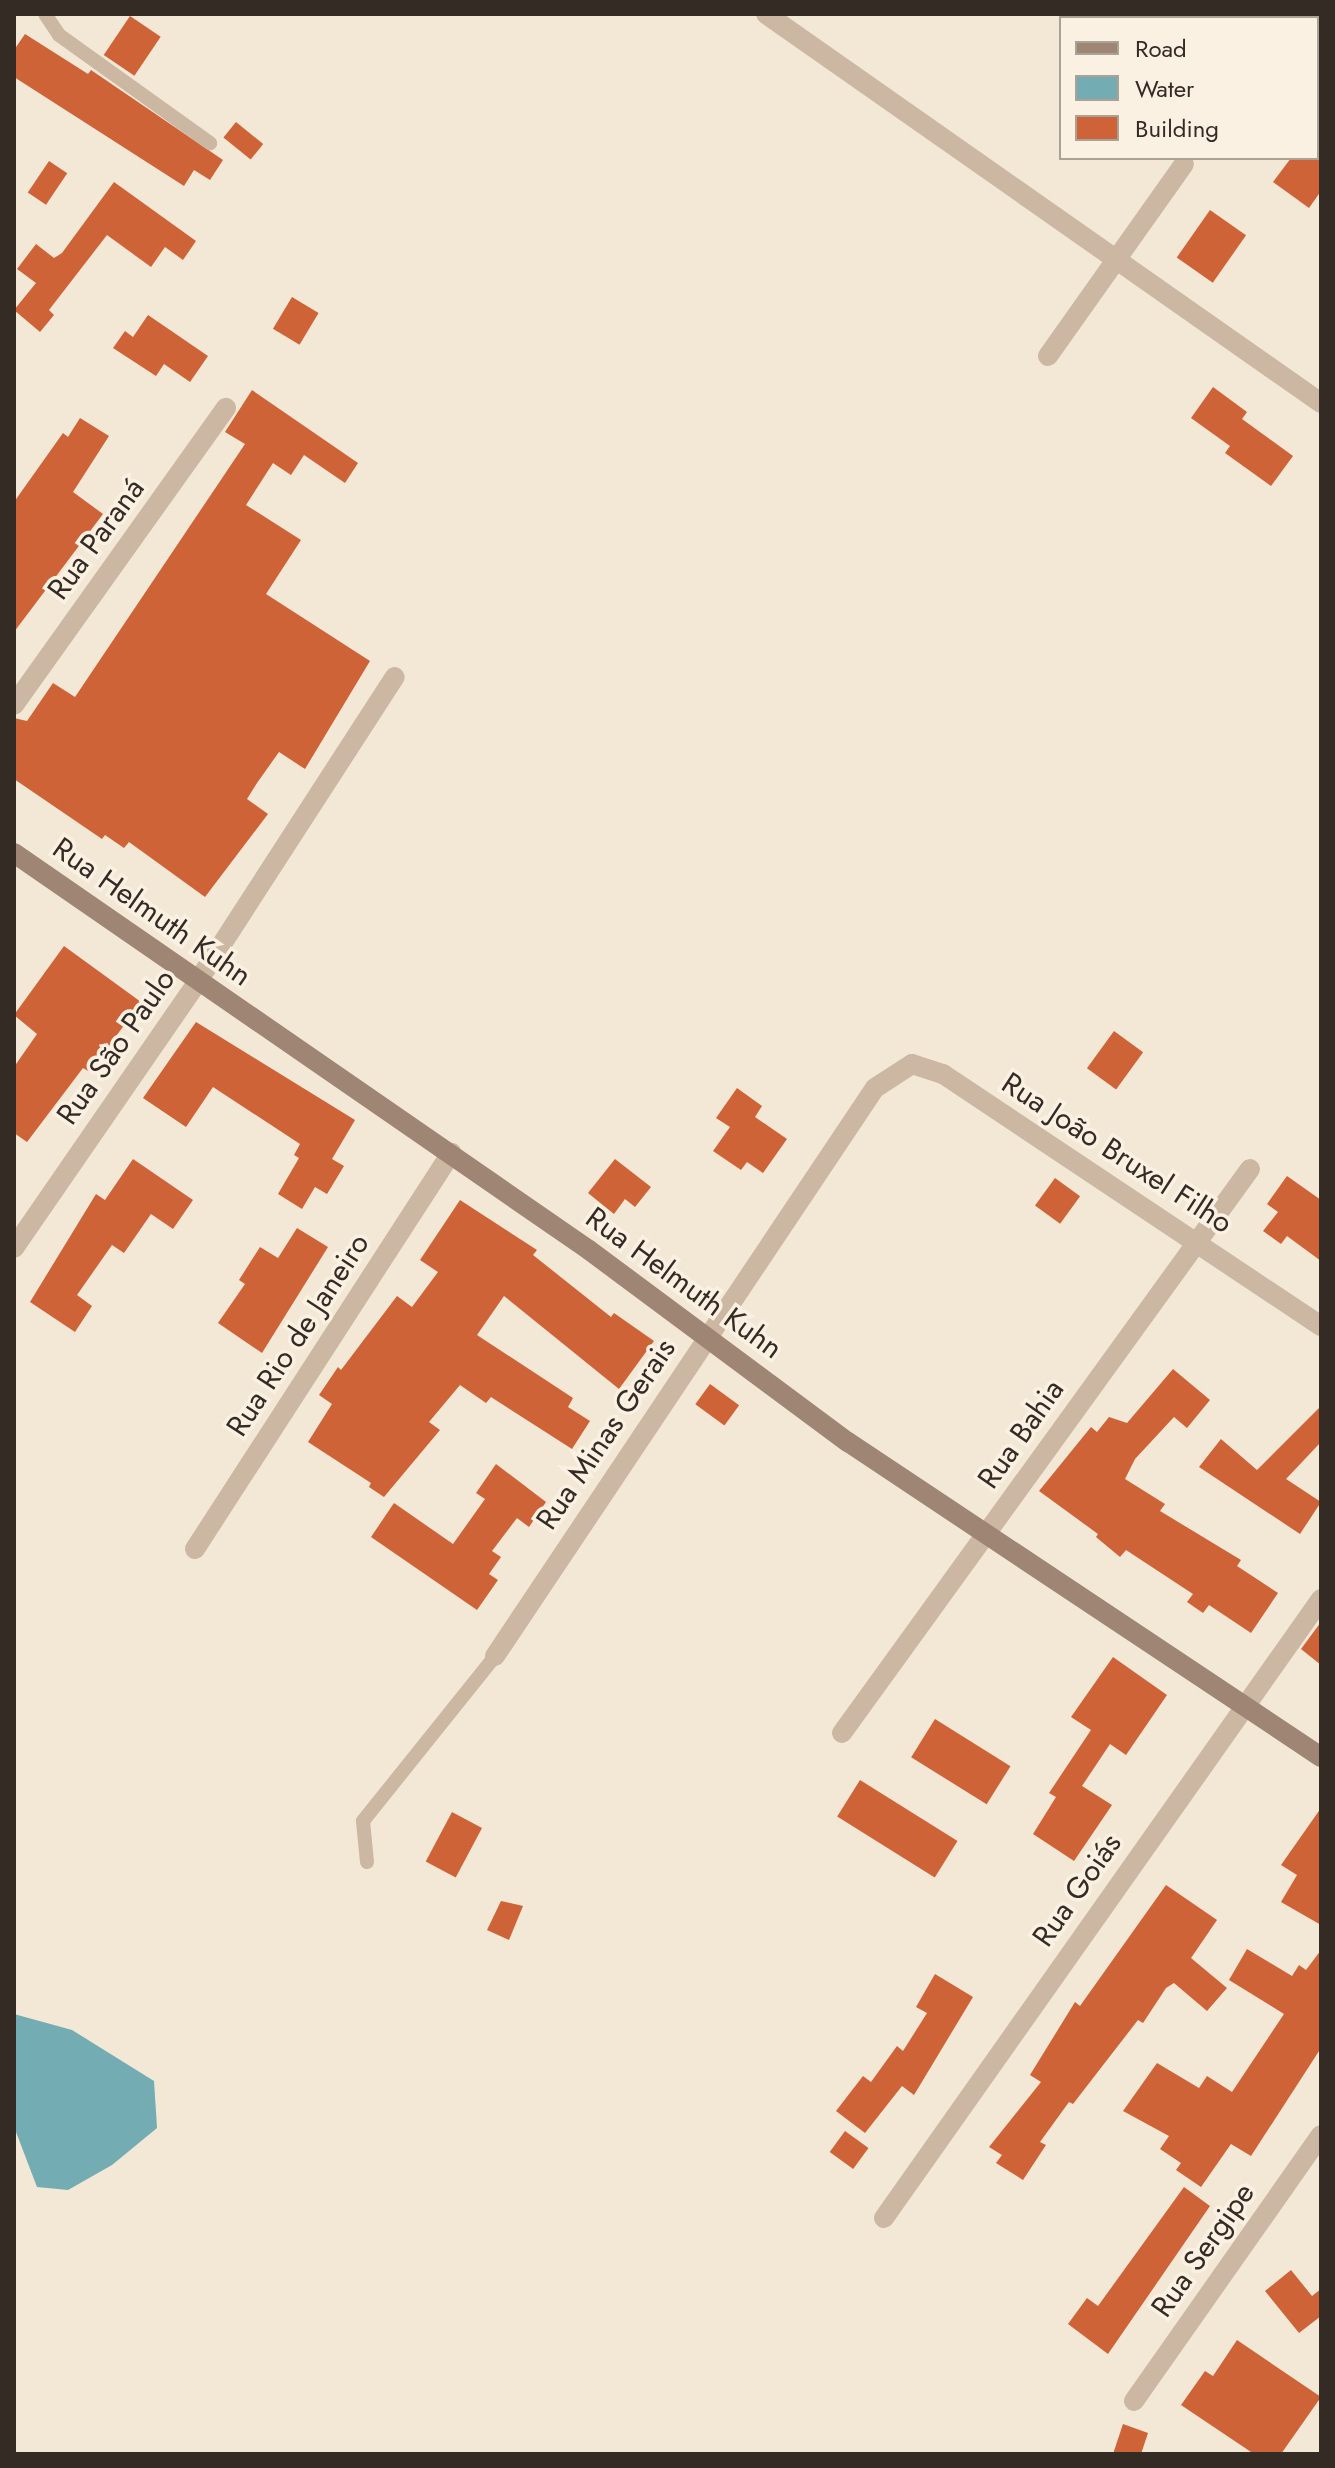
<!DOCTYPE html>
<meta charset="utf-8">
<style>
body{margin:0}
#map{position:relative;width:1335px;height:2468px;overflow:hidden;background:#f3e7d6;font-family:Jost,sans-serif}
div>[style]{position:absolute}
.water>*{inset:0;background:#73acb2}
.building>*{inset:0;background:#cf6338;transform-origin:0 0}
.lane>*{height:14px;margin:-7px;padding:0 7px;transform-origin:7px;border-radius:7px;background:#cbb7a2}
.street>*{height:20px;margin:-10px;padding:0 10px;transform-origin:10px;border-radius:10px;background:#cbb7a2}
.secondary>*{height:20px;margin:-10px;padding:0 10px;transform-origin:10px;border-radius:10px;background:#9f8573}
span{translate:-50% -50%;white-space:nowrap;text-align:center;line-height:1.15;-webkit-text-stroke:7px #faf1e3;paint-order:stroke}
.street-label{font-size:30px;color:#352b25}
.frame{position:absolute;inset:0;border:16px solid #352b25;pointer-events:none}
.legend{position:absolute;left:1059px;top:16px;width:260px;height:144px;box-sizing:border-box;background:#faf1e3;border:2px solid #aba297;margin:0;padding:10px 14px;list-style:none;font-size:24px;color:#352b25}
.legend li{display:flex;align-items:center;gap:16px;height:40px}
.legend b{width:40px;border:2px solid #aba297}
</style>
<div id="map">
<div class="water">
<i style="clip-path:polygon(14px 2014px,72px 2030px,154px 2081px,157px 2128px,112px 2165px,68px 2190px,37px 2187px,16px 2132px)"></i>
</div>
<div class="building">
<i style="left:130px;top:16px;width:37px;height:47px;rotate:34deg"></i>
<i style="clip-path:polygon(25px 34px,88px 74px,91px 70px,223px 160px,210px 180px,194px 170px,184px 186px,14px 77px,14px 50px)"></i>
<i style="left:236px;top:122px;width:35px;height:20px;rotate:39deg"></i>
<i style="clip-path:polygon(1291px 158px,1321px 158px,1321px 191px,1309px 208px,1273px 182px)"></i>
<i style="left:49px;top:161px;width:22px;height:38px;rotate:34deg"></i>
<i style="clip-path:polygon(114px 182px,196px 241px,183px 260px,165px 247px,151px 267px,107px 235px,49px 310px,54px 315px,40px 332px,14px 310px,36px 283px,17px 269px,36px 244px,54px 258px,62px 253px)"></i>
<i style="left:1210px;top:210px;width:44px;height:58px;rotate:35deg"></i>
<i style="left:292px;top:297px;width:31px;height:37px;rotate:31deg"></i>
<i style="clip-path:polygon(148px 315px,208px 356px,190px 382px,164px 364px,156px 376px,113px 348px,125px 331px,133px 337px)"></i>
<i style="clip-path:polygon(1213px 387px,1247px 412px,1242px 419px,1293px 456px,1271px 486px,1225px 453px,1230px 446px,1191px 418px)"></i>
<i style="clip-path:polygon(252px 390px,358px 463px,345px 483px,304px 455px,291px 475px,273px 463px,246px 505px,301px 540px,266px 594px,370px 661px,305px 769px,279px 752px,257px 783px,247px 799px,268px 814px,205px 897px,129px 842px,124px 848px,105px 835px,102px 839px,14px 779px,14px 718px,27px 721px,53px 683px,75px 697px,245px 444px,225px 432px)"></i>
<i style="clip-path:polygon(80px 418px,109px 436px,73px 492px,103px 514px,14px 632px,14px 502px,63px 433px,68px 437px)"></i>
<i style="clip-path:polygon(64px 946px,141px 1002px,90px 1072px,83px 1068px,27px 1142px,14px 1133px,14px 1067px,37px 1034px,14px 1015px)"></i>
<i style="clip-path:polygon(196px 1022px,355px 1120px,332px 1159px,344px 1166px,327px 1194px,315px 1187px,302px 1209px,278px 1194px,299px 1158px,294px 1155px,300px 1144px,213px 1087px,186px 1127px,143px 1098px)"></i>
<i style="left:1114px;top:1031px;width:36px;height:46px;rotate:36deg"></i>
<i style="clip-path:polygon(737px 1088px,762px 1106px,755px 1117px,787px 1139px,763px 1173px,747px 1162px,741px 1170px,713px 1151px,730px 1127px,716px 1118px)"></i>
<i style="clip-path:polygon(133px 1159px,193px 1200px,173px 1229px,151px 1214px,124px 1253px,112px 1245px,77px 1295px,92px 1306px,75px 1332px,30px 1302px,96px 1194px,105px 1200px)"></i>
<i style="clip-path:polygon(615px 1159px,651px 1187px,635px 1207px,625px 1199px,614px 1214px,588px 1193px)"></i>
<i style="clip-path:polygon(1287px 1176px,1321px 1200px,1321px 1261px,1287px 1236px,1281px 1244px,1263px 1231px,1278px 1212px,1267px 1204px)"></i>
<i style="left:1055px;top:1178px;width:31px;height:34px;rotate:36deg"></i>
<i style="clip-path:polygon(460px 1200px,537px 1250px,533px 1255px,611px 1317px,614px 1313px,654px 1341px,619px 1389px,504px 1296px,477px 1335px,573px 1398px,568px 1407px,590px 1421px,572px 1449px,491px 1397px,486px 1403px,460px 1385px,429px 1422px,440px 1430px,384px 1497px,369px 1487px,371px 1483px,308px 1442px,332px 1404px,319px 1395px,338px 1367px,341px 1370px,397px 1296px,412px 1307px,438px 1272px,420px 1260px)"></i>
<i style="clip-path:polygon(297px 1228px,328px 1247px,262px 1353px,218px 1323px,245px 1284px,239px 1280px,260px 1247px,278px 1258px)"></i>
<i style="clip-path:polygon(1173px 1369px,1210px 1400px,1187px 1428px,1174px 1417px,1135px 1459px,1125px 1479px,1165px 1504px,1160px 1511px,1241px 1560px,1237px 1566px,1278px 1593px,1251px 1633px,1209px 1605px,1203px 1613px,1187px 1602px,1193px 1594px,1126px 1550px,1120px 1557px,1096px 1537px,1098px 1534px,1039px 1491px,1091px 1427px,1097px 1432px,1109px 1417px,1127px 1423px)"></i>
<i style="left:710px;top:1384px;width:36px;height:25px;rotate:36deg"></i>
<i style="clip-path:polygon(1321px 1406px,1321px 1442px,1286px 1479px,1321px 1502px,1300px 1534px,1199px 1467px,1221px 1439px,1257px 1470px)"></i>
<i style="clip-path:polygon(496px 1464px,546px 1502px,529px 1527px,517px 1518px,492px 1551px,501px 1557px,489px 1574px,498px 1580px,477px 1610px,371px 1537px,394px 1503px,453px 1544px,485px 1499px,476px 1493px)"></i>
<i style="clip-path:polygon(1321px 1622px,1321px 1665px,1301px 1649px)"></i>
<i style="clip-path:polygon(1113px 1657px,1167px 1695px,1126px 1755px,1110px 1744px,1082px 1786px,1112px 1805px,1074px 1861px,1033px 1834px,1056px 1797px,1049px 1793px,1091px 1730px,1071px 1717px)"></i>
<i style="left:935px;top:1719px;width:89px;height:45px;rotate:32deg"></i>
<i style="left:860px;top:1780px;width:115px;height:43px;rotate:32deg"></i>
<i style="clip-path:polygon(1321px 1808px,1321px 1925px,1281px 1902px,1297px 1875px,1281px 1865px)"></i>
<i style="left:452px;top:1812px;width:34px;height:56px;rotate:28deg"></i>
<i style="clip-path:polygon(1166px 1885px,1217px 1920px,1191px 1958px,1227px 1988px,1207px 2011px,1174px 1983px,1166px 1988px,1143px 2023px,1138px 2020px,1073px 2104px,1069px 2102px,1040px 2142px,1046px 2145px,1023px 2180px,996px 2163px,1002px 2155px,989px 2147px,1041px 2082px,1030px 2075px,1075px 2002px,1080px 2006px)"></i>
<i style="clip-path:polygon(501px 1901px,523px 1906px,509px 1940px,487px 1930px)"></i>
<i style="clip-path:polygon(1247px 1949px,1292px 1976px,1299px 1965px,1306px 1970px,1321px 1950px,1321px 2048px,1251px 2156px,1231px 2144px,1201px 2187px,1176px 2170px,1181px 2163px,1160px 2149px,1169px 2136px,1123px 2111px,1157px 2063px,1199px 2088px,1207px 2076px,1232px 2092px,1284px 2014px,1229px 1980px)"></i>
<i style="clip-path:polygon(935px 1974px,973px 1997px,914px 2095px,902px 2086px,865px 2133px,836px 2111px,863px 2076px,871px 2082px,897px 2046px,903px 2051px,927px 2013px,916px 2007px)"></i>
<i style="left:845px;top:2131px;width:29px;height:26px;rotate:36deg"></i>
<i style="clip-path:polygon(1184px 2187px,1210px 2206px,1108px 2354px,1068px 2324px,1087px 2298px,1098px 2306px)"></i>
<i style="clip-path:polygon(1291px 2270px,1312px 2296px,1321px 2289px,1321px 2316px,1299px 2333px,1265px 2291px)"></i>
<i style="clip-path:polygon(1237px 2340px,1321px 2397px,1281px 2454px,1254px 2454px,1181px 2405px,1205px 2371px,1213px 2376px)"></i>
<i style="clip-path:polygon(1123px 2424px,1148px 2433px,1141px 2454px,1113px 2454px)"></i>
</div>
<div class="lane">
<i style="left:45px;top:14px;width:25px;rotate:56deg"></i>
<i style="left:59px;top:35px;width:186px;rotate:35.6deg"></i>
<i style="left:367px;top:1862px;width:41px;rotate:-95.6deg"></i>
<i style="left:363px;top:1821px;width:211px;rotate:-51.3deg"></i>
</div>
<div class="street">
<i style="left:766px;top:14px;width:678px;rotate:35.03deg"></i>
<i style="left:1048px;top:356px;width:235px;rotate:-54.7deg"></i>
<i style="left:14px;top:705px;width:365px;rotate:-54.5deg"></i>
<i style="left:14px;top:1248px;width:324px;rotate:-55.4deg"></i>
<i style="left:198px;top:981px;width:362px;rotate:-57.1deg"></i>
<i style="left:195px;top:1549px;width:472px;rotate:-57.1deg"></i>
<i style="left:495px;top:1656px;width:683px;rotate:-56.22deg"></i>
<i style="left:875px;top:1088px;width:44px;rotate:-33deg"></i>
<i style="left:912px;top:1064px;width:33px;rotate:18deg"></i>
<i style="left:943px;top:1074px;width:454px;rotate:33.7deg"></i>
<i style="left:842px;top:1733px;width:696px;rotate:-54.12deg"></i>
<i style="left:884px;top:2218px;width:758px;rotate:-54.78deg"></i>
<i style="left:1134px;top:2401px;width:325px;rotate:-54.9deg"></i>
</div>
<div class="secondary">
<i style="left:1226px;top:14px;width:6px;rotate:39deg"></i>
<i style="left:1292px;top:14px;width:7px;rotate:34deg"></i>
<i style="left:1317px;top:31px;width:5px;rotate:37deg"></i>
<i style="left:1317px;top:77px;width:5px;rotate:37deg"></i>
<i style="left:14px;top:853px;width:699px;rotate:34.62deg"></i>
<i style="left:589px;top:1250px;width:322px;rotate:36.6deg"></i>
<i style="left:848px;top:1442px;width:568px;rotate:33.66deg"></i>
</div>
<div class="street-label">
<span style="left:96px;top:539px;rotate:-54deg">Rua Paraná</span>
<span style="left:152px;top:912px;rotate:35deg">Rua Helmuth Kuhn</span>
<span style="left:116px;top:1047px;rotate:-55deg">Rua São Paulo</span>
<span style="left:1117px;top:1153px;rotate:33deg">Rua João Bruxel Filho</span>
<span style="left:684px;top:1283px;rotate:36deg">Rua Helmuth Kuhn</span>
<span style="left:298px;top:1335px;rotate:-57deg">Rua Rio de Janeiro</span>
<span style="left:606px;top:1434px;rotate:-56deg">Rua Minas Gerais</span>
<span style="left:1021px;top:1434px;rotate:-55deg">Rua Bahia</span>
<span style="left:1077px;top:1890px;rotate:-55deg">Rua Goiás</span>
<span style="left:1203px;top:2250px;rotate:-55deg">Rua Sergipe</span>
</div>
<div class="frame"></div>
<ul class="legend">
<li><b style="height:10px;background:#9f8573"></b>Road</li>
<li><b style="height:22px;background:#73acb2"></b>Water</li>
<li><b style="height:22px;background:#cf6338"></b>Building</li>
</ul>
</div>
